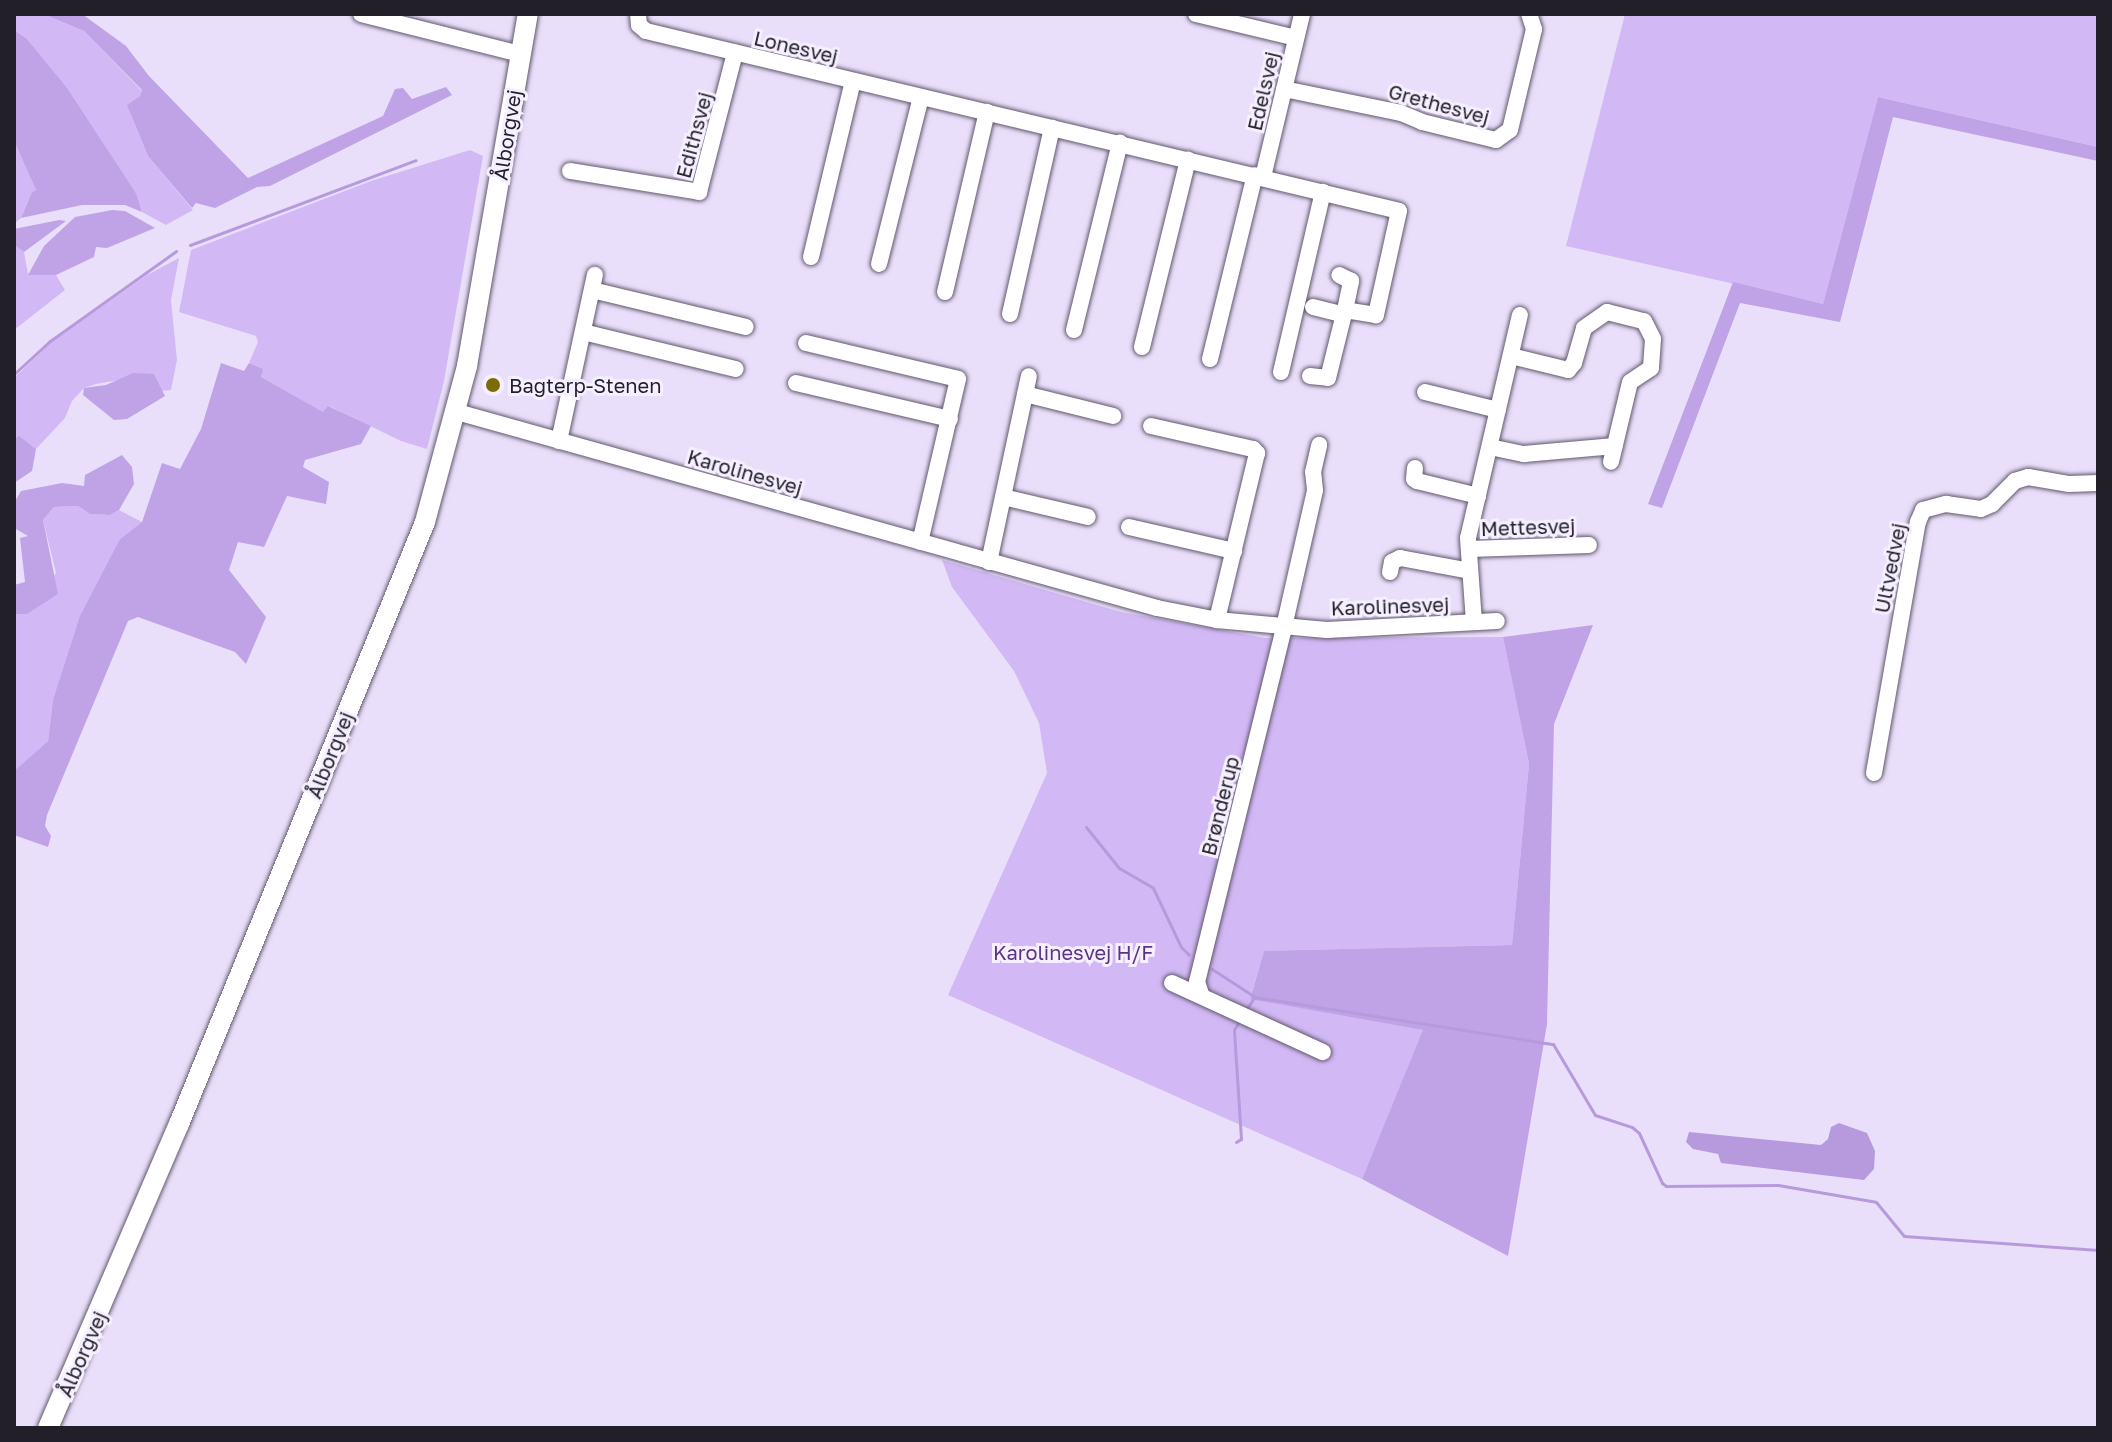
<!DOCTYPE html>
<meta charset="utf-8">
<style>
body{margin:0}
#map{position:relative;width:2112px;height:1442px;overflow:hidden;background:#eadffa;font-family:"Golos Text",sans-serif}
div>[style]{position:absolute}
.green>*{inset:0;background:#d2b9f5}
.forest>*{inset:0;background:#bfa3e6}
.water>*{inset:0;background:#b79add}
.stream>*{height:3px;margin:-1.5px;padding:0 1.5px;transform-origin:1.5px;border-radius:1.5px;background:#b79add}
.roads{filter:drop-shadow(0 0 2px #61586e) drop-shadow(0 0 2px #61586e)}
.minor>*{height:16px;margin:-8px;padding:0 8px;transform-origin:8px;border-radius:8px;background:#fff}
.major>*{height:20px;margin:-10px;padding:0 10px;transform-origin:10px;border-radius:10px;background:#fff}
.dots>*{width:22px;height:22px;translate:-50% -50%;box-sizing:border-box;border:4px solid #f5efff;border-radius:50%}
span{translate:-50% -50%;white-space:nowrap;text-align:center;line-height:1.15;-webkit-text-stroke:6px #f5efff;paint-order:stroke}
.street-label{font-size:20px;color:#221f28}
.poi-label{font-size:20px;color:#221f28}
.left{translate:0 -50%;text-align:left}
.park-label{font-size:20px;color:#5b3583}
.frame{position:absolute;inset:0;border:16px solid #221f28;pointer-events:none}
</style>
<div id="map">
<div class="green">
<i style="clip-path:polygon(14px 14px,43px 14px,84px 31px,142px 91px,140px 96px,128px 105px,131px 115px,148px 156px,193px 210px,166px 225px,142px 212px,137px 195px,26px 38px,14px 30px)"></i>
<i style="clip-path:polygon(1625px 14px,2098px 14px,2098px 147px,1878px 97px,1823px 304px,1566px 246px)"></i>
<i style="clip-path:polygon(14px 141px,36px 190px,32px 192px,21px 218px,14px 224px)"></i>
<i style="clip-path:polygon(470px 150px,483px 156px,444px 381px,427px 449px,401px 441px,329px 406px,324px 413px,261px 377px,262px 369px,249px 363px,258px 342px,256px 336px,179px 312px,191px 250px,371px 181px)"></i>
<i style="clip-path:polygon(14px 245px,24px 252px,28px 274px,56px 275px,65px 290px,14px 330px)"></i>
<i style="clip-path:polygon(179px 258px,171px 300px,177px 360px,171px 390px,162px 391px,154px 374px,96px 384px,84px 388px,72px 401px,65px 418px,36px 449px,19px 437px,14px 440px,14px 378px,52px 342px,147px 275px)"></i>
<i style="clip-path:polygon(78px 506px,90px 514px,110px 515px,119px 510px,142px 522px,120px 539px,53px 700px,48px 741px,14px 771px,14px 614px,27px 614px,56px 573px,43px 520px,54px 507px)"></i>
<i style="clip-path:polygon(942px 560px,1121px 612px,1265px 638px,1503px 637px,1529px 764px,1512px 945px,1264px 951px,1250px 998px,1424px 1030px,1362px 1179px,948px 995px,1047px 773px,1039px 723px,1014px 671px,952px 587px)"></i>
</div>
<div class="forest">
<i style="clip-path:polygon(43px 14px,82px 14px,126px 46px,149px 76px,248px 178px,383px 116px,395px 89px,403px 88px,412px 99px,446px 87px,452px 95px,270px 186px,257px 187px,215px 208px,196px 203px,192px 208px,148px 156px,131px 115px,127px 105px,140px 96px,142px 90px,84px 31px)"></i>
<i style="clip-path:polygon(14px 30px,26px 38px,67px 88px,137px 195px,142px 212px,125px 205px,82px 205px,21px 218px,32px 192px,36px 190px,14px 141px)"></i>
<i style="clip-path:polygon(1878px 97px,2098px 147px,2098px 161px,1893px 117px,1840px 322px,1740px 303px,1662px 508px,1648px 504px,1733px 282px,1823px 304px)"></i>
<i style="clip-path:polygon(112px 210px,125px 211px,155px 228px,107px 248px,96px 247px,94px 257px,56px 275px,28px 275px,44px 246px,75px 217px)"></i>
<i style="clip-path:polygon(59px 220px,66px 221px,24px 252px,14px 245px,14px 229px)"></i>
<i style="clip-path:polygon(221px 363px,244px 371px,249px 363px,263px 369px,261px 377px,323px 412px,328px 406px,371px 426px,361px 444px,305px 460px,303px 467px,329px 482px,326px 504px,287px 496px,264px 547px,238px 542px,229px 570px,266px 617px,246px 664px,235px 652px,138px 617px,128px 621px,47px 815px,45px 826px,51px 836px,48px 847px,14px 835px,14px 771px,48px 741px,53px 700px,80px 616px,120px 539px,142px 522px,162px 463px,180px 469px,201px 429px)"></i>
<i style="clip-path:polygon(133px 373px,154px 374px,165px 396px,127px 419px,114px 420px,83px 395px,84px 388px,106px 385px)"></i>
<i style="clip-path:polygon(19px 436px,36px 449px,32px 471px,14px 483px,14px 440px)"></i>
<i style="clip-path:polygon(122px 455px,132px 467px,134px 484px,119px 510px,110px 515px,90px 514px,78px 506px,54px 507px,43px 520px,58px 594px,27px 614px,14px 614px,14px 585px,25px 582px,20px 538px,28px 536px,14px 528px,14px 503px,21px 491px,62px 483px,84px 486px,85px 475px)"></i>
<i style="clip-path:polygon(1593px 625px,1554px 724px,1547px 1024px,1508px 1256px,1362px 1179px,1423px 1030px,1250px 999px,1264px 951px,1512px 945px,1529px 764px,1503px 637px)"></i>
</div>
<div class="water">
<i style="clip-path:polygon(1839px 1123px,1867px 1133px,1875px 1151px,1874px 1169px,1864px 1180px,1721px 1163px,1718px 1154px,1693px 1149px,1686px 1142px,1689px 1132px,1821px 1145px,1828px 1139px,1831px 1127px)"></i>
</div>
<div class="stream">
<i style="left:190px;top:245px;width:241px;rotate:-20.6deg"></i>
<i style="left:14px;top:374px;width:49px;rotate:-42.5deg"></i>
<i style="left:50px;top:341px;width:155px;rotate:-35.5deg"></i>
<i style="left:1086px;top:827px;width:53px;rotate:51.2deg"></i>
<i style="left:1119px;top:868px;width:39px;rotate:30deg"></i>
<i style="left:1153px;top:888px;width:65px;rotate:64.6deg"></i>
<i style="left:1181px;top:947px;width:11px;rotate:45deg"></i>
<i style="left:1212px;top:969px;width:51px;rotate:33.1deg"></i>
<i style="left:1255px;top:997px;width:302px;rotate:9deg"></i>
<i style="left:1553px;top:1044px;width:82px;rotate:59.4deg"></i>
<i style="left:1595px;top:1115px;width:39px;rotate:18deg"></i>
<i style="left:1632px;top:1127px;width:9px;rotate:41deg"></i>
<i style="left:1639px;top:1133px;width:55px;rotate:65.3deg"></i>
<i style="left:1662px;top:1183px;width:5px;rotate:37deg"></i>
<i style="left:1666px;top:1186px;width:112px;rotate:-0.5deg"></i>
<i style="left:1778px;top:1185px;width:99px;rotate:9.8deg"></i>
<i style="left:1876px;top:1202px;width:44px;rotate:50.5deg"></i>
<i style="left:1904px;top:1236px;width:195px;rotate:4.1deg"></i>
<i style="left:1247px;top:1008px;width:12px;rotate:-55deg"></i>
<i style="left:1236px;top:1142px;width:6px;rotate:-31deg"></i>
<i style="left:1241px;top:1139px;width:109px;rotate:-93.7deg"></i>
<i style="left:1234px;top:1030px;width:8px;rotate:-60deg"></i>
</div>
<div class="roads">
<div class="minor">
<i style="left:361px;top:14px;width:164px;rotate:14.1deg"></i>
<i style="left:638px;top:14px;width:11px;rotate:85deg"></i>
<i style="left:639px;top:25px;width:9px;rotate:41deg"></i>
<i style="left:646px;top:31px;width:774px;rotate:13.44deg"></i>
<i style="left:1399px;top:211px;width:107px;rotate:102.5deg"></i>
<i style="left:1376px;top:315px;width:31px;rotate:-171deg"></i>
<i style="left:1345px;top:310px;width:30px;rotate:-78deg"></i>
<i style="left:1351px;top:281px;width:13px;rotate:-153deg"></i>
<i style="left:1196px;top:14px;width:103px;rotate:13.5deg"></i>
<i style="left:1284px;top:89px;width:119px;rotate:11.6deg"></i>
<i style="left:1401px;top:113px;width:23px;rotate:23deg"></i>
<i style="left:1422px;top:122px;width:76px;rotate:13.7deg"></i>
<i style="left:1496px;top:140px;width:17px;rotate:-36deg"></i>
<i style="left:1510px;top:130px;width:104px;rotate:-76.6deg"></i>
<i style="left:1534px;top:29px;width:16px;rotate:-108deg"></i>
<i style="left:570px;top:171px;width:131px;rotate:9.2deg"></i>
<i style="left:699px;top:192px;width:144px;rotate:-75.5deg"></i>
<i style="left:1263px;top:177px;width:168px;rotate:-76.5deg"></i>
<i style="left:811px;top:257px;width:181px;rotate:-76.6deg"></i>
<i style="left:879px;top:264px;width:172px;rotate:-75.9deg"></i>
<i style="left:592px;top:290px;width:158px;rotate:13.5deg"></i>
<i style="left:945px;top:292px;width:185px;rotate:-76.9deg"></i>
<i style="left:1313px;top:307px;width:32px;rotate:14deg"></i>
<i style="left:1010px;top:314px;width:191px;rotate:-77.3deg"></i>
<i style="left:1074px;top:330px;width:193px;rotate:-76.2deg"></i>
<i style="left:583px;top:332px;width:157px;rotate:13.6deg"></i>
<i style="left:806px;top:343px;width:156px;rotate:13.3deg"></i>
<i style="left:958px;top:379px;width:167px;rotate:103.1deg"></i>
<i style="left:1142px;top:347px;width:193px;rotate:-76.2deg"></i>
<i style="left:1511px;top:356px;width:59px;rotate:13.8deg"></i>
<i style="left:1568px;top:370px;width:9px;rotate:-49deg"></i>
<i style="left:1574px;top:363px;width:36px;rotate:-74deg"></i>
<i style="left:1584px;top:328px;width:28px;rotate:-35deg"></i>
<i style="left:1607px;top:312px;width:38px;rotate:14deg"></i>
<i style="left:1644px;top:321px;width:20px;rotate:63deg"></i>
<i style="left:1653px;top:339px;width:29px;rotate:94deg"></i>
<i style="left:1651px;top:368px;width:25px;rotate:146deg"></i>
<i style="left:1630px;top:382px;width:82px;rotate:103.4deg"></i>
<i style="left:1210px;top:359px;width:189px;rotate:-76.3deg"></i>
<i style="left:1281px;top:372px;width:185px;rotate:-76.9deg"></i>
<i style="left:1310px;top:376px;width:18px;rotate:6deg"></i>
<i style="left:1328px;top:378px;width:70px;rotate:-76deg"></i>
<i style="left:796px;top:383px;width:158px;rotate:13.2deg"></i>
<i style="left:1425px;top:392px;width:75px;rotate:13.9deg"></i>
<i style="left:1025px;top:394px;width:91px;rotate:14deg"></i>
<i style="left:457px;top:412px;width:727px;rotate:15.64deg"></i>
<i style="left:1157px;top:608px;width:61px;rotate:11.3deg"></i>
<i style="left:1217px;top:620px;width:110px;rotate:5.2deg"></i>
<i style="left:1327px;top:630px;width:170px;rotate:-3deg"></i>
<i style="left:1151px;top:426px;width:105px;rotate:12.7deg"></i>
<i style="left:1253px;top:449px;width:6px;rotate:45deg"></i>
<i style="left:1257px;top:453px;width:172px;rotate:103.5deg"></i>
<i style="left:559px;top:441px;width:170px;rotate:-77.8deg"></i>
<i style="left:1490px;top:447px;width:35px;rotate:12deg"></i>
<i style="left:1524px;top:454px;width:91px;rotate:-5deg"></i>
<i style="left:1415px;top:468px;width:11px;rotate:95deg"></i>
<i style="left:1414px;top:479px;width:4px;rotate:34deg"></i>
<i style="left:1417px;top:481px;width:63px;rotate:13.8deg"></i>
<i style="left:1003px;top:497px;width:87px;rotate:13.2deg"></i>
<i style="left:1129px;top:527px;width:108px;rotate:12.9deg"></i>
<i style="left:1469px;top:549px;width:120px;rotate:-1.9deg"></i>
<i style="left:989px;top:562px;width:190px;rotate:-77.9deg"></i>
<i style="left:1390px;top:572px;width:10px;rotate:-79deg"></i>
<i style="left:1392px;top:562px;width:9px;rotate:-27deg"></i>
<i style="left:1400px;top:558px;width:71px;rotate:10.5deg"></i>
<i style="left:1474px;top:622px;width:84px;rotate:-94.1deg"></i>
<i style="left:1468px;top:538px;width:229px;rotate:-76.9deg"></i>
<i style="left:1874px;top:773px;width:255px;rotate:-80.1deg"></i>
<i style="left:1918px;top:522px;width:13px;rotate:-67deg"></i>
<i style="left:1923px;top:510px;width:24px;rotate:-15deg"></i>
<i style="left:1946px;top:504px;width:35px;rotate:8deg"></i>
<i style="left:1981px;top:509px;width:12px;rotate:-24deg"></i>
<i style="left:1992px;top:504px;width:33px;rotate:-45deg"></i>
<i style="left:2015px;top:481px;width:14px;rotate:-17deg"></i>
<i style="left:2028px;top:477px;width:42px;rotate:9.7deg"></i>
<i style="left:2069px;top:484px;width:29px;rotate:-2deg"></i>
<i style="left:1172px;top:983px;width:166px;rotate:24.6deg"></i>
<i style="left:1201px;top:994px;width:13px;rotate:-108deg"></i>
<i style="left:1197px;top:982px;width:366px;rotate:-76.2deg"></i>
<i style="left:1284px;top:627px;width:140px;rotate:-77.2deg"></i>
<i style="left:1315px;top:490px;width:18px;rotate:-96deg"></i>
<i style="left:1313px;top:472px;width:28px;rotate:-77deg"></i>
</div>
<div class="major">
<i style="left:48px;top:1428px;width:331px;rotate:-66.7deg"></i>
<i style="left:179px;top:1124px;width:650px;rotate:-67.77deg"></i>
<i style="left:425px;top:522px;width:162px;rotate:-74.9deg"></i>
<i style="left:467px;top:366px;width:357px;rotate:-80.2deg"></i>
</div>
</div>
<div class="dots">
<i style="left:493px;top:385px;background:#7b6c05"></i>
</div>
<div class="street-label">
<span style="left:796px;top:47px;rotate:13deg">Lonesvej</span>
<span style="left:1263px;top:91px;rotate:-77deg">Edelsvej</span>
<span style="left:1439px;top:104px;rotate:15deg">Grethesvej</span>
<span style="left:507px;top:135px;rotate:-81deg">Ålborgvej</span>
<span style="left:694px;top:135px;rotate:-75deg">Edithsvej</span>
<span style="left:745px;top:472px;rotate:16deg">Karolinesvej</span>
<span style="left:1528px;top:527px;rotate:-2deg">Mettesvej</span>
<span style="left:1890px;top:568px;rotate:-79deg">Ultvedvej</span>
<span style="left:1390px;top:606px;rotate:-2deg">Karolinesvej</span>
<span style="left:330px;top:755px;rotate:-68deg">Ålborgvej</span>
<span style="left:1220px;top:806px;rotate:-76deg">Brønderup</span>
<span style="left:82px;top:1354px;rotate:-66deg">Ålborgvej</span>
</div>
<div class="poi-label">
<span class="left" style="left:509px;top:385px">Bagterp-Stenen</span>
</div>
<div class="park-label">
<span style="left:1073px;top:952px">Karolinesvej H/F</span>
</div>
<div class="frame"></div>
</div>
